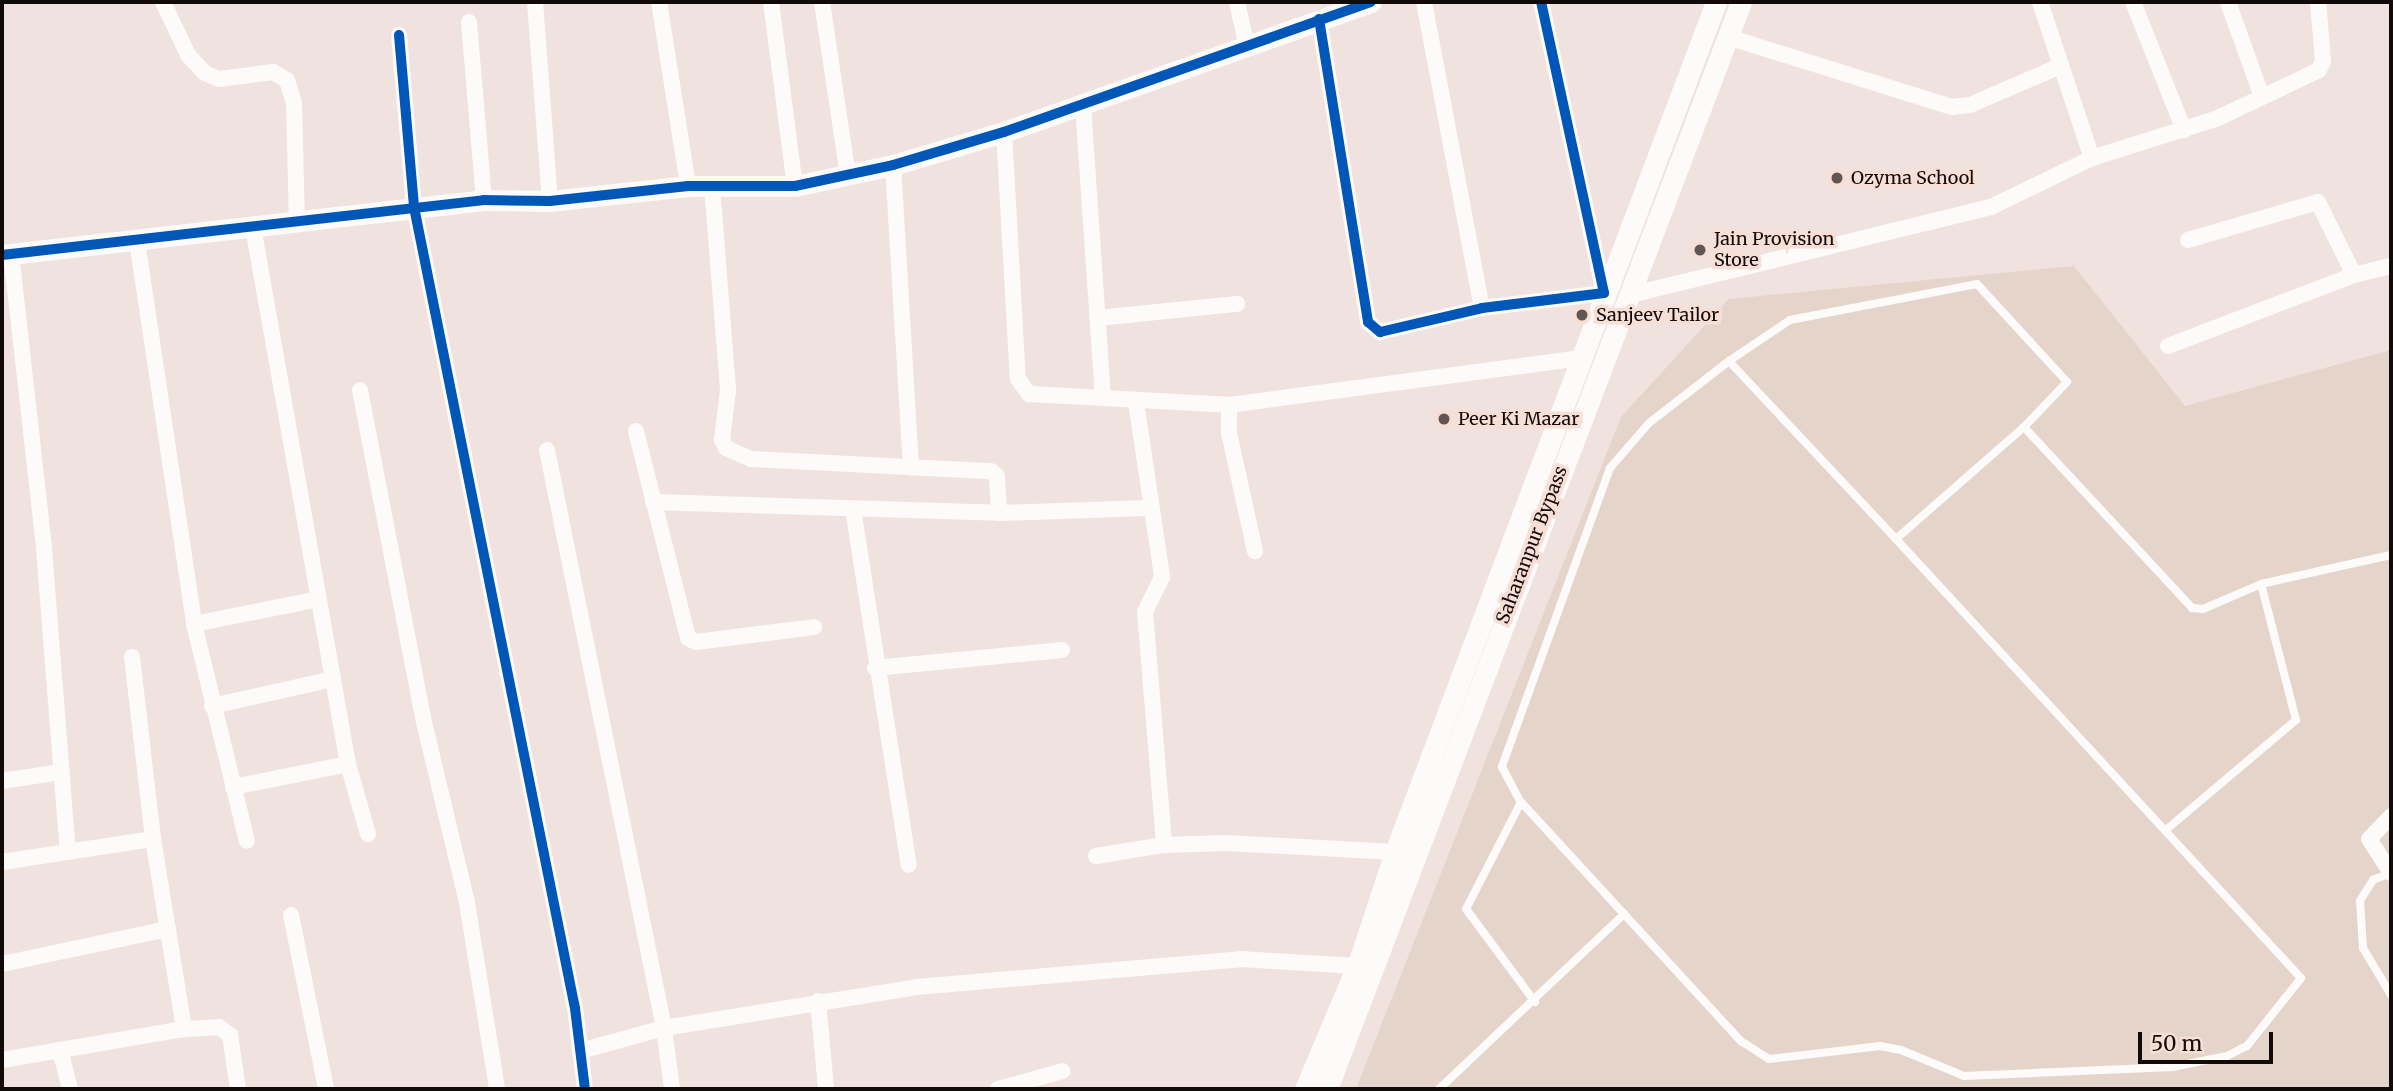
<!DOCTYPE html>
<style>
body{margin:0}
#map{position:relative;width:2393px;height:1091px;overflow:hidden;background:#f0e2de;font-family:Merriweather,serif}
div>[style]{position:absolute}
.industrial>*{inset:0;background:#e4d4ca}
.lane>*{height:8px;margin:-4px;padding:0 4px;transform-origin:4px;border-radius:4px;background:#fdfbfa}
.street>*{height:16px;margin:-8px;padding:0 8px;transform-origin:8px;border-radius:8px;background:#fdfbfa}
.secondary>*{height:21px;margin:-10.5px;padding:0 10.5px;transform-origin:10.5px;border-radius:10.5px;background:#fdfbfa}
.cycleway>*{height:10px;margin:-5px;padding:0 5px;transform-origin:5px;border-radius:5px;background:#0057b8}
.dots>*{width:19px;height:19px;translate:-50% -50%;box-sizing:border-box;border:4px solid #f8dfd6;border-radius:50%}
span{translate:-50% -50%;white-space:nowrap;text-align:center;line-height:1.15;-webkit-text-stroke:7px #f8dfd6;paint-order:stroke}
.poi-label{font-size:18px;color:#120a08}
.left{translate:0 -50%;text-align:left}
.street-label{font-size:18px;color:#120a08}
.frame{position:absolute;inset:0;border:4px solid #120a08;pointer-events:none}
.scale{position:absolute;left:2138px;top:1032px;width:135px;height:32px;box-sizing:border-box;border:4px solid #120a08;border-top:0;padding-left:9px;font-size:21px;line-height:24px;white-space:nowrap;color:#120a08;-webkit-text-stroke:5px #f8dfd6;paint-order:stroke}
</style>
<div id="map">
<div class="industrial">
<i style="clip-path:polygon(2074px 266px,2185px 406px,2391px 350px,2391px 1089px,1356px 1089px,1621px 417px,1729px 299px)"></i>
</div>
<div class="lane">
<i style="left:1729px;top:361px;width:73px;rotate:-33.9deg"></i>
<i style="left:1790px;top:320px;width:190px;rotate:-10.9deg"></i>
<i style="left:1977px;top:284px;width:133px;rotate:47.4deg"></i>
<i style="left:2067px;top:382px;width:62px;rotate:133.7deg"></i>
<i style="left:1896px;top:539px;width:244px;rotate:-133.2deg"></i>
<i style="left:1729px;top:361px;width:101px;rotate:142.2deg"></i>
<i style="left:1649px;top:423px;width:60px;rotate:130.9deg"></i>
<i style="left:1610px;top:468px;width:318px;rotate:109.9deg"></i>
<i style="left:1502px;top:767px;width:40px;rotate:62deg"></i>
<i style="left:1521px;top:802px;width:325px;rotate:47.4deg"></i>
<i style="left:1741px;top:1041px;width:33px;rotate:33deg"></i>
<i style="left:1769px;top:1059px;width:112px;rotate:-6.7deg"></i>
<i style="left:1880px;top:1046px;width:21px;rotate:11deg"></i>
<i style="left:1901px;top:1050px;width:68px;rotate:22.4deg"></i>
<i style="left:1964px;top:1076px;width:209px;rotate:-2.5deg"></i>
<i style="left:2173px;top:1067px;width:55px;rotate:-11.5deg"></i>
<i style="left:2227px;top:1056px;width:22px;rotate:-27deg"></i>
<i style="left:2247px;top:1046px;width:87px;rotate:-51.5deg"></i>
<i style="left:2301px;top:978px;width:597px;rotate:-132.69deg"></i>
<i style="left:1896px;top:539px;width:170px;rotate:-41.2deg"></i>
<i style="left:2024px;top:427px;width:247px;rotate:47.1deg"></i>
<i style="left:2192px;top:608px;width:11px;rotate:5deg"></i>
<i style="left:2203px;top:609px;width:63px;rotate:-23.3deg"></i>
<i style="left:2261px;top:584px;width:133px;rotate:-12.6deg"></i>
<i style="left:1521px;top:802px;width:120px;rotate:117.2deg"></i>
<i style="left:1466px;top:909px;width:116px;rotate:53.4deg"></i>
<i style="left:2167px;top:829px;width:169px;rotate:-40.2deg"></i>
<i style="left:2296px;top:720px;width:140px;rotate:-104.4deg"></i>
<i style="left:2391px;top:873px;width:19px;rotate:159deg"></i>
<i style="left:2373px;top:880px;width:25px;rotate:122deg"></i>
<i style="left:2360px;top:901px;width:47px;rotate:86.3deg"></i>
<i style="left:2363px;top:948px;width:55px;rotate:59.2deg"></i>
<i style="left:1439px;top:1089px;width:255px;rotate:-43.4deg"></i>
</div>
<div class="street">
<i style="left:163px;top:2px;width:59px;rotate:64.7deg"></i>
<i style="left:188px;top:55px;width:25px;rotate:47deg"></i>
<i style="left:205px;top:73px;width:15px;rotate:23deg"></i>
<i style="left:219px;top:79px;width:54px;rotate:-7.4deg"></i>
<i style="left:273px;top:72px;width:16px;rotate:30deg"></i>
<i style="left:287px;top:80px;width:24px;rotate:73deg"></i>
<i style="left:294px;top:103px;width:120px;rotate:88.6deg"></i>
<i style="left:535px;top:2px;width:200px;rotate:85.7deg"></i>
<i style="left:659px;top:2px;width:186px;rotate:81deg"></i>
<i style="left:771px;top:2px;width:186px;rotate:82.6deg"></i>
<i style="left:822px;top:2px;width:175px;rotate:81.5deg"></i>
<i style="left:1237px;top:2px;width:46px;rotate:77.5deg"></i>
<i style="left:1424px;top:2px;width:311px;rotate:79.3deg"></i>
<i style="left:2040px;top:2px;width:164px;rotate:71.6deg"></i>
<i style="left:2133px;top:2px;width:138px;rotate:68.3deg"></i>
<i style="left:2228px;top:2px;width:101px;rotate:70.3deg"></i>
<i style="left:1319px;top:19px;width:307px;rotate:80.8deg"></i>
<i style="left:1368px;top:322px;width:16px;rotate:40deg"></i>
<i style="left:1380px;top:332px;width:105px;rotate:-13.2deg"></i>
<i style="left:1482px;top:308px;width:123px;rotate:-7deg"></i>
<i style="left:1604px;top:293px;width:298px;rotate:-102.2deg"></i>
<i style="left:469px;top:22px;width:179px;rotate:85.2deg"></i>
<i style="left:399px;top:35px;width:173px;rotate:85deg"></i>
<i style="left:414px;top:207px;width:817px;rotate:78.64deg"></i>
<i style="left:575px;top:1008px;width:82px;rotate:83deg"></i>
<i style="left:1728px;top:37px;width:234px;rotate:17.4deg"></i>
<i style="left:1951px;top:107px;width:19px;rotate:-6deg"></i>
<i style="left:1970px;top:105px;width:98px;rotate:-23.4deg"></i>
<i style="left:1083px;top:105px;width:293px;rotate:86.1deg"></i>
<i style="left:1004px;top:132px;width:247px;rotate:86.8deg"></i>
<i style="left:1018px;top:379px;width:19px;rotate:54deg"></i>
<i style="left:1029px;top:394px;width:200px;rotate:3.1deg"></i>
<i style="left:1229px;top:405px;width:356px;rotate:-7.6deg"></i>
<i style="left:893px;top:165px;width:303px;rotate:86.6deg"></i>
<i style="left:712px;top:186px;width:205px;rotate:85.5deg"></i>
<i style="left:728px;top:390px;width:50px;rotate:96.8deg"></i>
<i style="left:722px;top:440px;width:9px;rotate:63deg"></i>
<i style="left:726px;top:448px;width:27px;rotate:24deg"></i>
<i style="left:751px;top:459px;width:240px;rotate:2.9deg"></i>
<i style="left:991px;top:471px;width:8px;rotate:40deg"></i>
<i style="left:997px;top:476px;width:37px;rotate:87deg"></i>
<i style="left:253px;top:227px;width:545px;rotate:79.97deg"></i>
<i style="left:348px;top:764px;width:73px;rotate:74.1deg"></i>
<i style="left:2188px;top:240px;width:135px;rotate:-16.3deg"></i>
<i style="left:2318px;top:202px;width:81px;rotate:63.7deg"></i>
<i style="left:137px;top:241px;width:387px;rotate:81.5deg"></i>
<i style="left:194px;top:624px;width:223px;rotate:76.3deg"></i>
<i style="left:11px;top:253px;width:298px;rotate:83.6deg"></i>
<i style="left:44px;top:549px;width:304px;rotate:85.5deg"></i>
<i style="left:1630px;top:295px;width:372px;rotate:-13.7deg"></i>
<i style="left:1991px;top:207px;width:112px;rotate:-25.9deg"></i>
<i style="left:2092px;top:158px;width:130px;rotate:-17.5deg"></i>
<i style="left:2216px;top:119px;width:114px;rotate:-25.4deg"></i>
<i style="left:2319px;top:70px;width:10px;rotate:-66deg"></i>
<i style="left:2323px;top:61px;width:59px;rotate:-94.8deg"></i>
<i style="left:1098px;top:318px;width:140px;rotate:-5.8deg"></i>
<i style="left:2168px;top:346px;width:199px;rotate:-20.9deg"></i>
<i style="left:2354px;top:275px;width:38px;rotate:-14deg"></i>
<i style="left:360px;top:390px;width:338px;rotate:79.1deg"></i>
<i style="left:424px;top:722px;width:186px;rotate:76.6deg"></i>
<i style="left:467px;top:903px;width:188px;rotate:80.8deg"></i>
<i style="left:1136px;top:402px;width:177px;rotate:81.5deg"></i>
<i style="left:1162px;top:577px;width:39px;rotate:116deg"></i>
<i style="left:1145px;top:612px;width:234px;rotate:85.3deg"></i>
<i style="left:1229px;top:405px;width:28px;rotate:90deg"></i>
<i style="left:1229px;top:433px;width:121px;rotate:77.6deg"></i>
<i style="left:636px;top:431px;width:213px;rotate:75.9deg"></i>
<i style="left:688px;top:638px;width:9px;rotate:27deg"></i>
<i style="left:696px;top:642px;width:119px;rotate:-7.2deg"></i>
<i style="left:547px;top:450px;width:590px;rotate:78.56deg"></i>
<i style="left:664px;top:1028px;width:62px;rotate:82.5deg"></i>
<i style="left:653px;top:502px;width:346px;rotate:1.8deg"></i>
<i style="left:999px;top:513px;width:150px;rotate:-1.9deg"></i>
<i style="left:853px;top:509px;width:360px;rotate:81.1deg"></i>
<i style="left:194px;top:624px;width:127px;rotate:-11.3deg"></i>
<i style="left:132px;top:657px;width:183px;rotate:83.4deg"></i>
<i style="left:153px;top:839px;width:193px;rotate:80.7deg"></i>
<i style="left:875px;top:668px;width:188px;rotate:-5.5deg"></i>
<i style="left:212px;top:706px;width:124px;rotate:-12.6deg"></i>
<i style="left:2px;top:781px;width:60px;rotate:-8.7deg"></i>
<i style="left:233px;top:787px;width:117px;rotate:-11.3deg"></i>
<i style="left:1096px;top:856px;width:69px;rotate:-9.2deg"></i>
<i style="left:1164px;top:845px;width:61px;rotate:-1.9deg"></i>
<i style="left:1225px;top:843px;width:170px;rotate:3deg"></i>
<i style="left:2px;top:862px;width:153px;rotate:-8.7deg"></i>
<i style="left:2391px;top:873px;width:40px;rotate:-122.9deg"></i>
<i style="left:2369px;top:839px;width:32px;rotate:-46deg"></i>
<i style="left:291px;top:915px;width:177px;rotate:78.6deg"></i>
<i style="left:2px;top:964px;width:170px;rotate:-11.9deg"></i>
<i style="left:818px;top:1001px;width:88px;rotate:84.8deg"></i>
<i style="left:60px;top:1050px;width:40px;rotate:75.6deg"></i>
<i style="left:580px;top:1051px;width:87px;rotate:-15.3deg"></i>
<i style="left:664px;top:1028px;width:256px;rotate:-9.2deg"></i>
<i style="left:917px;top:987px;width:325px;rotate:-4.9deg"></i>
<i style="left:1241px;top:959px;width:116px;rotate:3.5deg"></i>
<i style="left:2px;top:1060px;width:185px;rotate:-9.7deg"></i>
<i style="left:184px;top:1029px;width:35px;rotate:-3deg"></i>
<i style="left:219px;top:1027px;width:14px;rotate:36deg"></i>
<i style="left:230px;top:1035px;width:55px;rotate:81.6deg"></i>
<i style="left:998px;top:1089px;width:67px;rotate:-15.5deg"></i>
</div>
<div class="secondary">
<i style="left:2px;top:255px;width:485px;rotate:-6.5deg"></i>
<i style="left:484px;top:200px;width:66px;rotate:0.9deg"></i>
<i style="left:550px;top:201px;width:139px;rotate:-6.2deg"></i>
<i style="left:688px;top:186px;width:107px"></i>
<i style="left:795px;top:186px;width:100px;rotate:-12.1deg"></i>
<i style="left:893px;top:165px;width:116px;rotate:-16.6deg"></i>
<i style="left:1004px;top:132px;width:389px;rotate:-19.5deg"></i>
<i style="left:1305px;top:1089px;width:139px;rotate:-67.1deg"></i>
<i style="left:1359px;top:961px;width:115px;rotate:-71.7deg"></i>
<i style="left:1395px;top:852px;width:909px;rotate:-69.31deg"></i>
<i style="left:1327px;top:1089px;width:1163px;rotate:-69.15deg"></i>
</div>
<div class="cycleway">
<i style="left:1319px;top:19px;width:307px;rotate:80.8deg"></i>
<i style="left:1368px;top:322px;width:16px;rotate:40deg"></i>
<i style="left:1380px;top:332px;width:105px;rotate:-13.2deg"></i>
<i style="left:1482px;top:308px;width:123px;rotate:-7deg"></i>
<i style="left:1604px;top:293px;width:298px;rotate:-102.2deg"></i>
<i style="left:399px;top:35px;width:173px;rotate:85deg"></i>
<i style="left:414px;top:207px;width:817px;rotate:78.64deg"></i>
<i style="left:575px;top:1008px;width:82px;rotate:83deg"></i>
<i style="left:2px;top:255px;width:485px;rotate:-6.5deg"></i>
<i style="left:484px;top:200px;width:66px;rotate:0.9deg"></i>
<i style="left:550px;top:201px;width:139px;rotate:-6.2deg"></i>
<i style="left:688px;top:186px;width:107px"></i>
<i style="left:795px;top:186px;width:100px;rotate:-12.1deg"></i>
<i style="left:893px;top:165px;width:116px;rotate:-16.6deg"></i>
<i style="left:1004px;top:132px;width:389px;rotate:-19.5deg"></i>
</div>
<div class="dots">
<i style="left:1837px;top:178px;background:#605653"></i>
<i style="left:1700px;top:250px;background:#605653"></i>
<i style="left:1582px;top:315px;background:#605653"></i>
<i style="left:1444px;top:419px;background:#605653"></i>
</div>
<div class="poi-label">
<span class="left" style="left:1851px;top:178px">Ozyma School</span>
<span class="left" style="left:1714px;top:250px">Jain Provision<br>Store</span>
<span class="left" style="left:1596px;top:315px">Sanjeev Tailor</span>
<span class="left" style="left:1458px;top:419px">Peer Ki Mazar</span>
</div>
<div class="street-label">
<span style="left:1532px;top:545px;rotate:-69deg">Saharanpur Bypass</span>
</div>
<div class="frame"></div>
<div class="scale">50 m</div>
</div>
